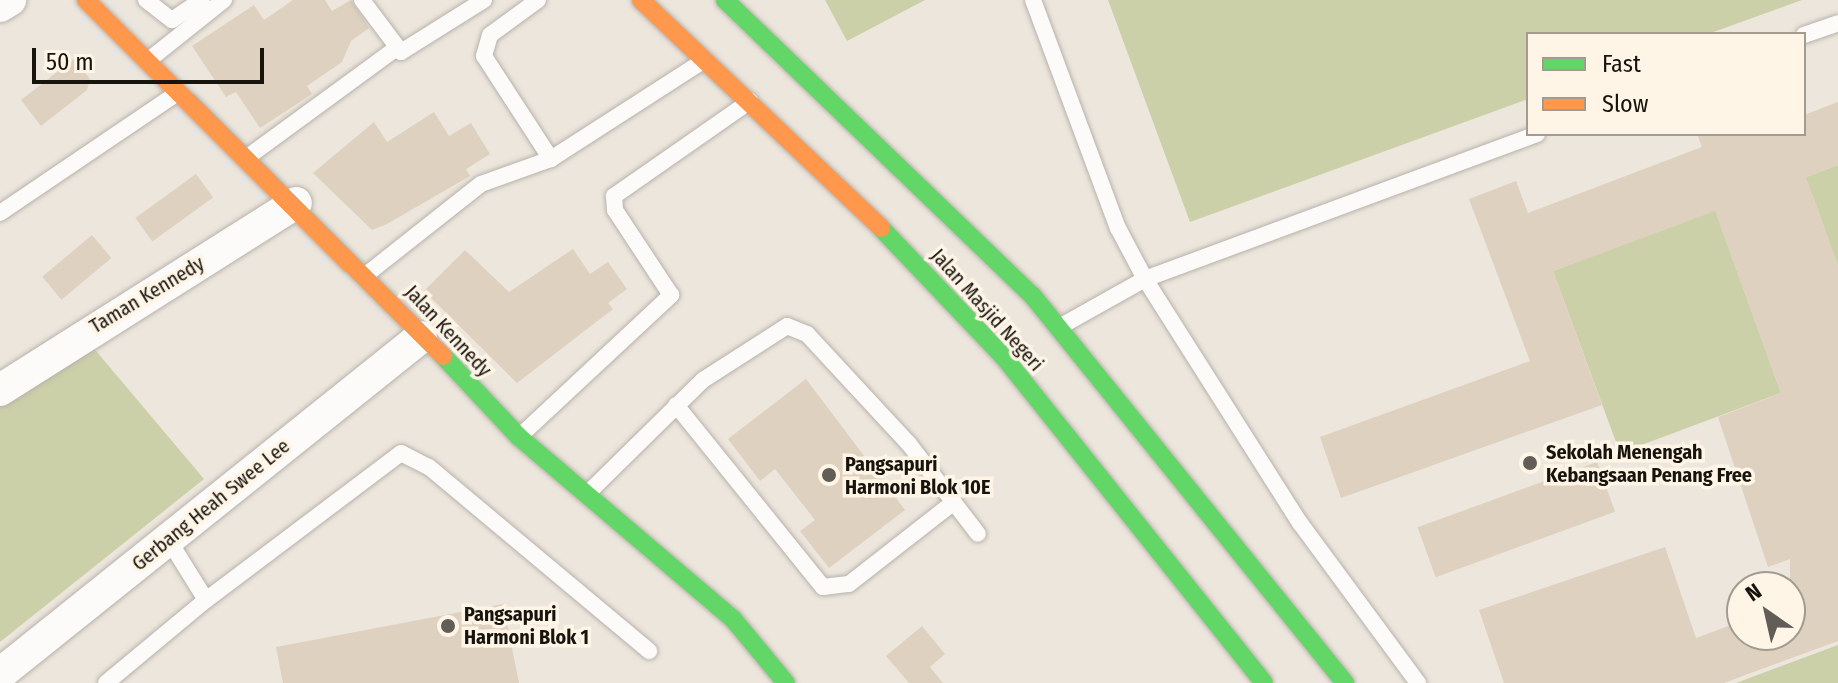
<!DOCTYPE html>
<style>
body{margin:0}
#map{position:relative;width:1838px;height:683px;overflow:hidden;background:#ede6dd;font-family:"Fira Sans Condensed",sans-serif}
div>[style]{position:absolute}
.green>*{inset:0;background:#cbd0a8}
.building>*{inset:0;background:#ded1bf;transform-origin:0 0}
.roads{filter:drop-shadow(0 0 2px #b7b2ab) drop-shadow(0 0 2px #b7b2ab)}
.lane>*{height:16px;margin:-8px;padding:0 8px;transform-origin:8px;border-radius:8px;background:#fcfbfa}
.street>*{height:32px;margin:-16px;padding:0 16px;transform-origin:16px;border-radius:16px;background:#fcfbfa}
.fast>*{height:18px;margin:-9px;padding:0 9px;transform-origin:9px;border-radius:9px;background:#63d668}
.slow>*{height:18px;margin:-9px;padding:0 9px;transform-origin:9px;border-radius:9px;background:#ff974d}
.dots>*{width:22px;height:22px;translate:-50% -50%;box-sizing:border-box;border:4px solid #fff5e7;border-radius:50%}
span{translate:-50% -50%;white-space:nowrap;text-align:center;line-height:1.15;-webkit-text-stroke:7px #fff5e7;paint-order:stroke}
.street-label{font-size:20px;color:#17130d}
.poi-label{font-size:20px;color:#17130d;font-weight:700}
.left{translate:0 -50%;text-align:left}
.legend{position:absolute;left:1526px;top:32px;width:280px;height:104px;box-sizing:border-box;background:#fff5e7;border:2px solid #a29b90;margin:0;padding:10px 14px;list-style:none;font-size:24px;color:#17130d}
.legend li{display:flex;align-items:center;gap:16px;height:40px}
.legend b{width:40px;border:2px solid #a29b90}
.north{position:absolute;left:1726px;top:571px;width:80px;height:80px;box-sizing:border-box;background:#fff5e7;border:2px solid #a29b90;border-radius:50%;rotate:326deg;font-size:22px;font-weight:700;line-height:32px;text-align:center;color:#17130d}
.north::after{content:'';display:block;margin:auto;width:28px;height:36px;background:#625d56;clip-path:polygon(50% 0,100% 100%,50% 72%,0 100%)}
.scale{position:absolute;left:32px;top:48px;width:232px;height:36px;box-sizing:border-box;border:4px solid #17130d;border-top:0;padding-left:10px;font-size:24px;line-height:28px;white-space:nowrap;color:#17130d;-webkit-text-stroke:6px #fff5e7;paint-order:stroke}
</style>
<div id="map">
<div class="green">
<i style="clip-path:polygon(825px 0,925px 0,847px 41px)"></i>
<i style="clip-path:polygon(1108px 0,1802px 0,1708px 34px,1528px 34px,1528px 99px,1190px 222px)"></i>
<i style="clip-path:polygon(1838px 165px,1838px 266px,1812px 194px,1773px 208px,1767px 192px)"></i>
<i style="clip-path:polygon(1746px 199px,1721px 227px,1781px 393px,1620px 453px,1553px 271px)"></i>
<i style="clip-path:polygon(91px 345px,204px 479px,0 642px,0 405px)"></i>
<i style="clip-path:polygon(1838px 645px,1838px 683px,1736px 683px)"></i>
</div>
<div class="building">
<i style="clip-path:polygon(293px 0,325px 0,332px 11px,351px 0,369px 28px,351px 41px,342px 62px,307px 86px,312px 94px,260px 128px,236px 92px,226px 97px,192px 46px,254px 5px,264px 20px)"></i>
<i style="clip-path:polygon(74px 59px,90px 79px,87px 90px,41px 126px,21px 100px)"></i>
<i style="clip-path:polygon(1838px 102px,1838px 165px,1806px 177px,1838px 266px,1838px 641px,1724px 683px,1504px 683px,1479px 610px,1665px 547px,1696px 638px,1742px 621px,1742px 635px,1790px 635px,1790px 559px,1768px 567px,1718px 417px,1781px 393px,1715px 211px,1553px 271px,1602px 405px,1341px 498px,1320px 437px,1530px 361px,1469px 199px,1516px 181px,1528px 213px,1702px 147px,1697px 134px,1804px 134px,1804px 115px)"></i>
<i style="clip-path:polygon(434px 112px,449px 136px,471px 123px,490px 154px,466px 169px,470px 176px,387px 224px,372px 230px,313px 173px,374px 122px,387px 142px)"></i>
<i style="left:196px;top:174px;width:29px;height:75px;rotate:54deg"></i>
<i style="left:92px;top:235px;width:30px;height:65px;rotate:50deg"></i>
<i style="clip-path:polygon(573px 249px,590px 274px,608px 262px,627px 289px,608px 303px,613px 309px,517px 383px,424px 291px,465px 250px,509px 292px)"></i>
<i style="clip-path:polygon(806px 379px,905px 510px,829px 568px,800px 531px,815px 520px,775px 469px,760px 481px,728px 439px)"></i>
<i style="left:1597px;top:462px;width:53px;height:191px;rotate:70deg"></i>
<i style="clip-path:polygon(503px 604px,519px 683px,283px 683px,276px 647px)"></i>
<i style="clip-path:polygon(922px 626px,945px 654px,930px 667px,943px 683px,909px 683px,886px 656px)"></i>
</div>
<div class="roads">
<div class="lane">
<i style="left:146px;top:0;width:33px;rotate:38deg"></i>
<i style="left:172px;top:20px;width:36px;rotate:-34deg"></i>
<i style="left:362px;top:0;width:65px;rotate:53.1deg"></i>
<i style="left:401px;top:52px;width:98px;rotate:-32.1deg"></i>
<i style="left:538px;top:0;width:59px;rotate:143.9deg"></i>
<i style="left:490px;top:35px;width:22px;rotate:106deg"></i>
<i style="left:484px;top:56px;width:123px;rotate:57deg"></i>
<i style="left:1033px;top:0;width:243px;rotate:69.6deg"></i>
<i style="left:1118px;top:228px;width:58px;rotate:62.1deg"></i>
<i style="left:1145px;top:279px;width:289px;rotate:57.6deg"></i>
<i style="left:1300px;top:523px;width:199px;rotate:53.6deg"></i>
<i style="left:1804px;top:35px;width:36px;rotate:-19deg"></i>
<i style="left:150px;top:59px;width:95px;rotate:-38.6deg"></i>
<i style="left:249px;top:156px;width:181px;rotate:-36.2deg"></i>
<i style="left:0;top:213px;width:214px;rotate:-34.1deg"></i>
<i style="left:367px;top:274px;width:145px;rotate:-38.3deg"></i>
<i style="left:481px;top:184px;width:74px;rotate:-19.7deg"></i>
<i style="left:551px;top:159px;width:181px;rotate:-32.8deg"></i>
<i style="left:1061px;top:326px;width:96px;rotate:-29.2deg"></i>
<i style="left:1145px;top:279px;width:418px;rotate:-20.3deg"></i>
<i style="left:676px;top:405px;width:234px;rotate:51.1deg"></i>
<i style="left:823px;top:587px;width:26px;rotate:-7deg"></i>
<i style="left:849px;top:584px;width:133px;rotate:-38deg"></i>
<i style="left:520px;top:436px;width:207px;rotate:-43deg"></i>
<i style="left:671px;top:295px;width:102px;rotate:-123.4deg"></i>
<i style="left:615px;top:210px;width:14px;rotate:-94deg"></i>
<i style="left:614px;top:196px;width:166px;rotate:-34.9deg"></i>
<i style="left:589px;top:492px;width:160px;rotate:-44.5deg"></i>
<i style="left:703px;top:380px;width:100px;rotate:-32.7deg"></i>
<i style="left:787px;top:326px;width:22px;rotate:22deg"></i>
<i style="left:807px;top:334px;width:150px;rotate:47.2deg"></i>
<i style="left:909px;top:444px;width:113px;rotate:52.5deg"></i>
<i style="left:206px;top:600px;width:244px;rotate:-37deg"></i>
<i style="left:401px;top:453px;width:31px;rotate:27deg"></i>
<i style="left:429px;top:467px;width:287px;rotate:39.9deg"></i>
<i style="left:106px;top:683px;width:130px;rotate:-39.7deg"></i>
<i style="left:206px;top:600px;width:72px;rotate:-121.9deg"></i>
</div>
<div class="street">
<i style="left:0;top:6px;width:12px;rotate:-31deg"></i>
<i style="left:0;top:390px;width:350px;rotate:-32.3deg"></i>
<i style="left:0;top:674px;width:539px;rotate:-38.68deg"></i>
</div>
<div class="fast">
<i style="left:725px;top:0;width:426px;rotate:43.9deg"></i>
<i style="left:1032px;top:295px;width:499px;rotate:51.1deg"></i>
<i style="left:881px;top:228px;width:177px;rotate:46.4deg"></i>
<i style="left:1003px;top:356px;width:418px;rotate:51.4deg"></i>
<i style="left:443px;top:356px;width:111px;rotate:46.8deg"></i>
<i style="left:519px;top:437px;width:281px;rotate:40.4deg"></i>
<i style="left:733px;top:619px;width:83px;rotate:50.4deg"></i>
</div>
<div class="slow">
<i style="left:86px;top:0;width:504px;rotate:44.92deg"></i>
<i style="left:641px;top:0;width:331px;rotate:43.5deg"></i>
</div>
</div>
<div class="dots">
<i style="left:1530px;top:463px;background:#625d56"></i>
<i style="left:829px;top:475px;background:#625d56"></i>
<i style="left:448px;top:626px;background:#625d56"></i>
</div>
<div class="street-label">
<span style="left:147px;top:295px;rotate:-31deg">Taman Kennedy</span>
<span style="left:987px;top:310px;rotate:48deg">Jalan Masjid Negeri</span>
<span style="left:448px;top:331px;rotate:47deg">Jalan Kennedy</span>
<span style="left:211px;top:505px;rotate:-39deg">Gerbang Heah Swee Lee</span>
</div>
<div class="poi-label">
<span class="left" style="left:1546px;top:464px">Sekolah Menengah<br>Kebangsaan Penang Free</span>
<span class="left" style="left:845px;top:476px">Pangsapuri<br>Harmoni Blok 10E</span>
<span class="left" style="left:464px;top:626px">Pangsapuri<br>Harmoni Blok 1</span>
</div>
<ul class="legend">
<li><b style="height:10px;background:#63d668"></b>Fast</li>
<li><b style="height:10px;background:#ff974d"></b>Slow</li>
</ul>
<div class="north">N</div>
<div class="scale">50 m</div>
</div>
